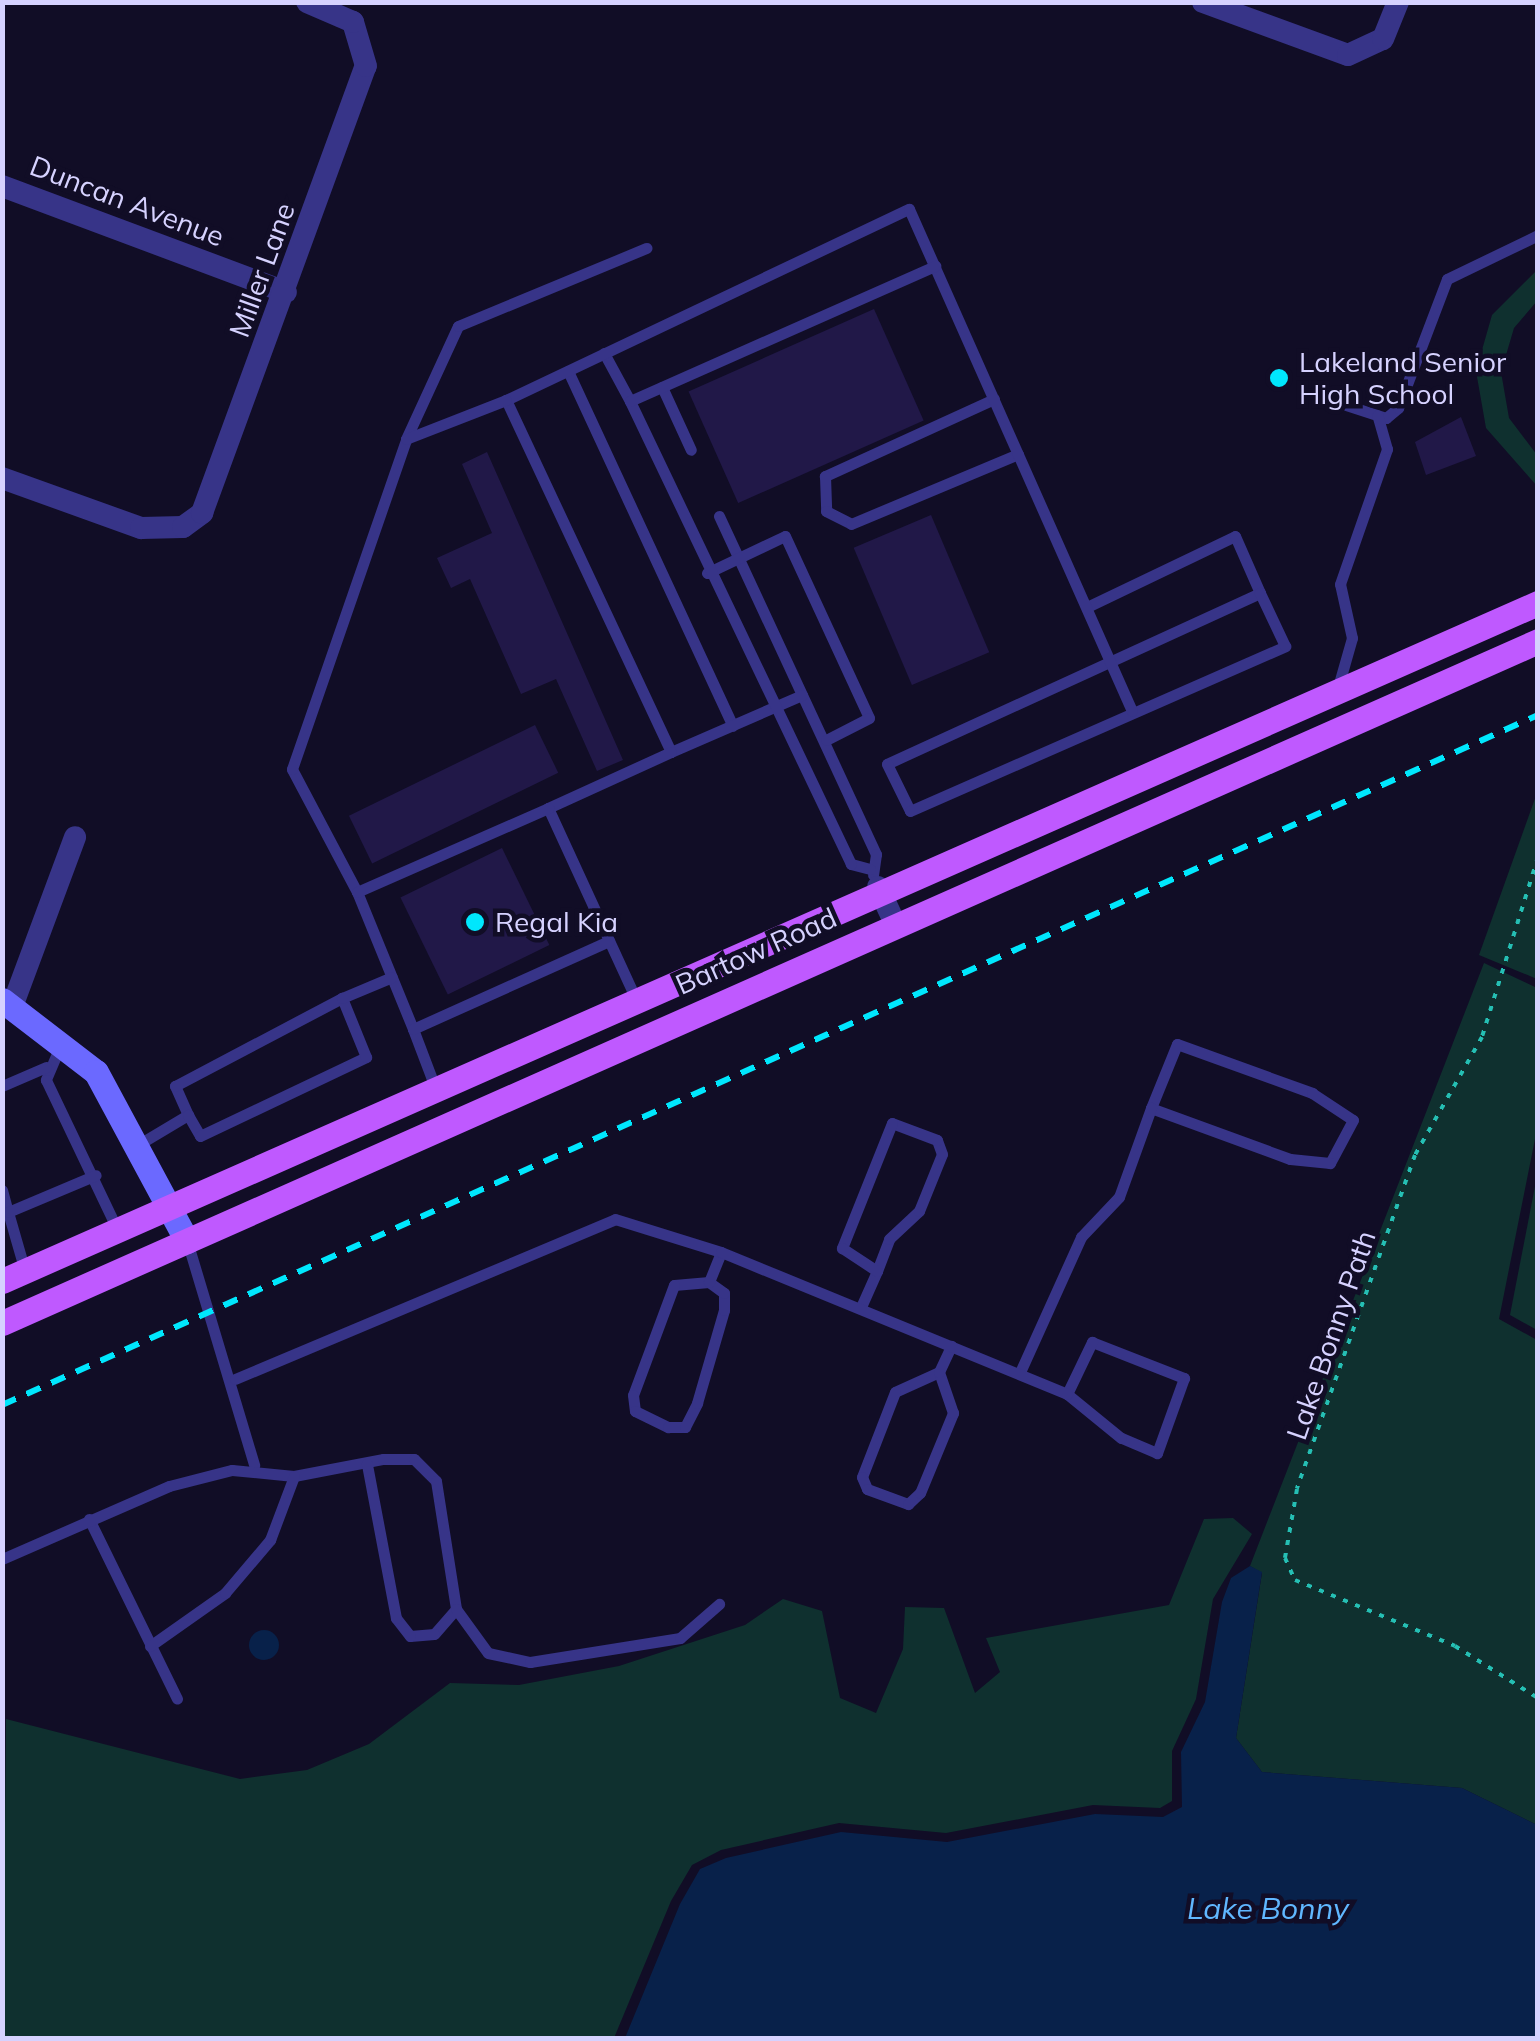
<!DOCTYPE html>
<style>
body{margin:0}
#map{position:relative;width:1540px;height:2041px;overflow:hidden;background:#110d26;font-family:Mulish,sans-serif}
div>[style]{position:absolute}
.green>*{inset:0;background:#0f302f}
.water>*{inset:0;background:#08214a}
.round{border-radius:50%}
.building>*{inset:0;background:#211848;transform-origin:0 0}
.path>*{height:4px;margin-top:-2px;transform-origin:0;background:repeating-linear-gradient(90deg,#25bfb4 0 5px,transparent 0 13px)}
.lane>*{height:11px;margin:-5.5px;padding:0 5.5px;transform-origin:5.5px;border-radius:5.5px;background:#373488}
.street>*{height:22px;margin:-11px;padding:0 11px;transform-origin:11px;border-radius:11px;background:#373488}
.secondary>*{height:25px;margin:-12.5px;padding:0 12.5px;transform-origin:12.5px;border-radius:12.5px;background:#6b69ff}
.primary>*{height:25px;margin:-12.5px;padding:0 12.5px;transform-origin:12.5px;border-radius:12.5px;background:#bf59ff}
.rail>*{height:6px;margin-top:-3px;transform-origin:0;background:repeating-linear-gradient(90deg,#00e7fd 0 15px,transparent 0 27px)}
.dots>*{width:28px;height:28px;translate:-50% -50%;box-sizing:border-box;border:5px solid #110d26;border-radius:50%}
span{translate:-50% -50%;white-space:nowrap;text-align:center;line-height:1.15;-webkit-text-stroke:9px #110d26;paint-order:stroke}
.street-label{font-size:28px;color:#d6d2ff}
.poi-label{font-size:28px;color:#d6d2ff}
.left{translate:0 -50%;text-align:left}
.water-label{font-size:30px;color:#60b7ff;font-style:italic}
.frame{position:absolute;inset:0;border:5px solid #d6d2ff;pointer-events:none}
</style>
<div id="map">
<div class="green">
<i style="clip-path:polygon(1537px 270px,1537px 301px,1514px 328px,1501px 372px,1509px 418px,1537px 455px,1537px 486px,1486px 428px,1476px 371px,1492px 315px)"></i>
<i style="clip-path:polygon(1537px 793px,1538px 979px,1537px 979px,1479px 955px)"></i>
<i style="clip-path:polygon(1484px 963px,1537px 988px,1537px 1129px,1499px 1319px,1537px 1340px,1537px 1825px,1462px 1788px,1262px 1772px,1236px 1738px,1262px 1573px,1250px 1566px)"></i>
<i style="clip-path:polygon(1537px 1176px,1537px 1330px,1510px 1315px)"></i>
<i style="clip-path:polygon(1233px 1518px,1252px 1534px,1213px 1599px,1196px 1699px,1172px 1751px,1172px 1801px,1160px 1808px,1093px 1805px,946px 1833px,839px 1823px,721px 1850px,692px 1865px,671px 1901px,614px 2038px,3px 2038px,6px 1719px,240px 1779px,307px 1770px,369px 1744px,450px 1683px,519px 1685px,619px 1666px,745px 1625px,783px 1599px,822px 1611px,840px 1698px,876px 1713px,903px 1649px,905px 1607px,944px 1608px,975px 1693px,1000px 1672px,986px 1638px,1169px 1605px,1204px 1519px)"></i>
</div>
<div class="water">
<i style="clip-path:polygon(1250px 1566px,1262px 1572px,1236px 1738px,1262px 1772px,1462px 1788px,1537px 1825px,1537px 2038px,625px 2038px,680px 1904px,700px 1869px,726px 1858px,841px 1832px,947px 1842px,1095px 1814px,1163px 1817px,1182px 1807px,1181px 1752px,1205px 1702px,1222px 1602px,1231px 1578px)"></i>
<i class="round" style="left:249px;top:1630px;width:30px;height:30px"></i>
</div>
<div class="building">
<i style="left:874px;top:309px;width:122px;height:203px;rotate:66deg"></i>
<i style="clip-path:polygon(1461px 417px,1476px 456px,1426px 475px,1415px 442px)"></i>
<i style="clip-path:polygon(487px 452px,623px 760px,597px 771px,556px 679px,521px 694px,470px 579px,451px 588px,437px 558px,492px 533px,462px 464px)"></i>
<i style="left:931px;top:515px;width:149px;height:84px;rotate:67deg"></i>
<i style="left:535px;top:725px;width:53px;height:207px;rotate:64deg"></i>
<i style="left:502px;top:848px;width:108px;height:113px;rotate:64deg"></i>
</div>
<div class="path">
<i style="left:1538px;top:857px;width:189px;rotate:107.3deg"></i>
<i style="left:1482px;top:1037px;width:136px;rotate:119.6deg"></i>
<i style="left:1415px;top:1155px;width:354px;rotate:109.5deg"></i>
<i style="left:1297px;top:1489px;width:70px;rotate:99.9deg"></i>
<i style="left:1285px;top:1558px;width:24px;rotate:66deg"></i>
<i style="left:1295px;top:1580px;width:173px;rotate:22.4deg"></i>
<i style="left:1455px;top:1646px;width:98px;rotate:32.1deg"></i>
</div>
<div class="lane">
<i style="left:604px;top:353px;width:55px;rotate:61.6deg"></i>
<i style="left:568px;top:371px;width:391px;rotate:65.1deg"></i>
<i style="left:662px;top:387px;width:69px;rotate:65.3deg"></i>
<i style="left:994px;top:399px;width:186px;rotate:155.5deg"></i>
<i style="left:825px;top:476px;width:35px;rotate:88deg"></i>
<i style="left:826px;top:511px;width:28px;rotate:27deg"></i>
<i style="left:851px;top:524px;width:181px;rotate:-22.7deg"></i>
<i style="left:1346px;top:405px;width:42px;rotate:18deg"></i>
<i style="left:1386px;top:418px;width:16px;rotate:-40deg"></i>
<i style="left:1398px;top:408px;width:138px;rotate:-69.2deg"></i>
<i style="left:1447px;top:279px;width:101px;rotate:-25.8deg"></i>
<i style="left:406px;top:439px;width:124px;rotate:-65.3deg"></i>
<i style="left:458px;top:326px;width:204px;rotate:-22.5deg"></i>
<i style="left:719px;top:516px;width:373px;rotate:65.1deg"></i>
<i style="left:876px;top:854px;width:21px;rotate:98deg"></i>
<i style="left:707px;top:573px;width:86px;rotate:-25.4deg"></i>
<i style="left:785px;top:536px;width:200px;rotate:65.2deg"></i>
<i style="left:869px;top:718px;width:48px;rotate:152.9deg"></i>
<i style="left:1087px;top:607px;width:164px;rotate:-25.6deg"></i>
<i style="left:1235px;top:536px;width:62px;rotate:66.3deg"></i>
<i style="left:1260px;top:593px;width:410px;rotate:155.4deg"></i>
<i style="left:887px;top:764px;width:52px;rotate:63.9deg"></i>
<i style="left:910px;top:811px;width:410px;rotate:-23.7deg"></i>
<i style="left:1285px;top:646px;width:59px;rotate:-115.3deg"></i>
<i style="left:1338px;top:687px;width:51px;rotate:-74.1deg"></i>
<i style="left:1352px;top:638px;width:55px;rotate:-102.5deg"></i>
<i style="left:1340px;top:584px;width:143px;rotate:-70.8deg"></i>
<i style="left:1387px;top:449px;width:35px;rotate:-106deg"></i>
<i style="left:802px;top:695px;width:143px;rotate:156.5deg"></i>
<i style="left:671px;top:752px;width:389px;rotate:-115.1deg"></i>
<i style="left:506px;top:400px;width:446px;rotate:-25.4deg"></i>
<i style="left:909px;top:209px;width:549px;rotate:66.05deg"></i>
<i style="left:870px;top:869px;width:20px;rotate:-165deg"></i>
<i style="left:851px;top:864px;width:513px;rotate:-115.52deg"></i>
<i style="left:630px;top:401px;width:334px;rotate:-23.9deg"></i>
<i style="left:357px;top:892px;width:139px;rotate:-117.9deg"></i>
<i style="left:292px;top:769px;width:349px;rotate:-70.9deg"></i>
<i style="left:406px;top:439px;width:107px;rotate:-21.3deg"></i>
<i style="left:635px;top:997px;width:208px;rotate:-114.7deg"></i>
<i style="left:548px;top:808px;width:135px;rotate:-24.5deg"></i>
<i style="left:413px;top:1029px;width:148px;rotate:-112.2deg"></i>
<i style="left:357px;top:892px;width:209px;rotate:-23.7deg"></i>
<i style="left:61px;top:1044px;width:39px;rotate:113deg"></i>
<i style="left:46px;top:1080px;width:165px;rotate:64.5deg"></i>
<i style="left:1177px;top:1044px;width:144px;rotate:19.9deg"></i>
<i style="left:1312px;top:1093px;width:49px;rotate:33.4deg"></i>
<i style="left:1353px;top:1120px;width:49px;rotate:118.1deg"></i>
<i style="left:1330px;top:1163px;width:40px;rotate:-174.3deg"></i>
<i style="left:1290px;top:1159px;width:148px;rotate:-159.9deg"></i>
<i style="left:1151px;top:1108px;width:69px;rotate:-67.9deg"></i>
<i style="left:2px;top:1086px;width:48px;rotate:-23.4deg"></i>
<i style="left:435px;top:1087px;width:62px;rotate:-110.8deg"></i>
<i style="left:413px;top:1029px;width:215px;rotate:-24.2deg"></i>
<i style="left:188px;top:1115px;width:32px;rotate:-114deg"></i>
<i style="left:175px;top:1086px;width:189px;rotate:-27.8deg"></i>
<i style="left:141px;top:1143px;width:55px;rotate:-30.8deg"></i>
<i style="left:188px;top:1115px;width:24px;rotate:60deg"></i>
<i style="left:200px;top:1136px;width:184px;rotate:-25.4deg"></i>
<i style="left:366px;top:1057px;width:64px;rotate:-112.1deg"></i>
<i style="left:342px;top:998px;width:54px;rotate:-22.8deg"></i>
<i style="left:2px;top:1190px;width:23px;rotate:75deg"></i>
<i style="left:187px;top:1241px;width:234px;rotate:73.3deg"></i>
<i style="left:25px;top:1271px;width:61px;rotate:-106.1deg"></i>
<i style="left:8px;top:1212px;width:95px;rotate:-22.8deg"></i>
<i style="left:709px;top:1282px;width:35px;rotate:175deg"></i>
<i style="left:674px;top:1285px;width:117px;rotate:110.4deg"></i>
<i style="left:633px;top:1395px;width:16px;rotate:83deg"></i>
<i style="left:635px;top:1411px;width:37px;rotate:26deg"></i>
<i style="left:668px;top:1427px;width:17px"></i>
<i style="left:685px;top:1427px;width:27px;rotate:-63deg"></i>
<i style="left:697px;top:1403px;width:97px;rotate:-73.8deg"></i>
<i style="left:724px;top:1310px;width:17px;rotate:-90deg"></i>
<i style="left:724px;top:1293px;width:19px;rotate:-144deg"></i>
<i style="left:709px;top:1282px;width:32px;rotate:-68deg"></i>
<i style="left:861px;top:1307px;width:39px;rotate:-66deg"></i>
<i style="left:877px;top:1271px;width:34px;rotate:-69deg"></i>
<i style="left:889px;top:1239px;width:41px;rotate:-43deg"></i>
<i style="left:919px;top:1211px;width:61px;rotate:-68deg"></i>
<i style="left:942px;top:1154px;width:15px;rotate:-110deg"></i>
<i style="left:937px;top:1140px;width:48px;rotate:-159.3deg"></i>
<i style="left:892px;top:1123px;width:135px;rotate:111.8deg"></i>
<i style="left:842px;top:1248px;width:42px;rotate:33.3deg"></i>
<i style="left:1092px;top:1342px;width:99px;rotate:21.4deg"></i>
<i style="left:1184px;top:1378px;width:80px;rotate:109.8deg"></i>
<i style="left:1157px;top:1453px;width:39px;rotate:-157deg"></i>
<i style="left:1121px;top:1438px;width:70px;rotate:-140.8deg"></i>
<i style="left:1067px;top:1394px;width:58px;rotate:-64.3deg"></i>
<i style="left:1021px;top:1370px;width:146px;rotate:-65.7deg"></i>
<i style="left:1081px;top:1237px;width:55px;rotate:-46.5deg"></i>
<i style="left:1119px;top:1197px;width:95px;rotate:-70.2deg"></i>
<i style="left:939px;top:1372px;width:48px;rotate:155.6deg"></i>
<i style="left:895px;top:1392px;width:91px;rotate:111.2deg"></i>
<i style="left:862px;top:1477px;width:13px;rotate:67deg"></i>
<i style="left:867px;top:1489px;width:44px;rotate:20.1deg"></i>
<i style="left:908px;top:1504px;width:16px;rotate:-43deg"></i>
<i style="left:920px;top:1493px;width:87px;rotate:-67.6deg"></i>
<i style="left:953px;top:1413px;width:43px;rotate:-108.9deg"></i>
<i style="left:939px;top:1372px;width:29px;rotate:-65deg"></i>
<i style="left:235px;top:1379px;width:412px;rotate:-22.8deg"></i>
<i style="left:615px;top:1219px;width:111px;rotate:17.3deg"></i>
<i style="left:721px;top:1252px;width:374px;rotate:22.3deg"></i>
<i style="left:89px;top:1519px;width:200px;rotate:63.9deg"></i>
<i style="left:2px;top:1559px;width:182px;rotate:-23.6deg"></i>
<i style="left:169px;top:1486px;width:65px;rotate:-14.3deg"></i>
<i style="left:232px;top:1470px;width:62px;rotate:5.5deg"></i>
<i style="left:294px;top:1476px;width:91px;rotate:-10.8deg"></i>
<i style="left:383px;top:1459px;width:31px"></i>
<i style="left:414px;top:1459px;width:31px;rotate:45deg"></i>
<i style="left:436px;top:1481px;width:130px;rotate:81.1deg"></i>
<i style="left:456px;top:1609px;width:33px;rotate:131deg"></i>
<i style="left:434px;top:1634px;width:24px;rotate:175deg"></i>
<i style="left:410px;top:1636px;width:23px;rotate:-128deg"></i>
<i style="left:396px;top:1618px;width:157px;rotate:-100.7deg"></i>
<i style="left:456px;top:1609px;width:54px;rotate:54deg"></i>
<i style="left:488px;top:1653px;width:43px;rotate:12.1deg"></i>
<i style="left:530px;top:1662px;width:152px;rotate:-9.1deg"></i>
<i style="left:680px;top:1638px;width:52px;rotate:-41.1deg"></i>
<i style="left:150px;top:1646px;width:92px;rotate:-35.2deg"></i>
<i style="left:225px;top:1593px;width:70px;rotate:-49.7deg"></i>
<i style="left:270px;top:1540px;width:68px;rotate:-69.4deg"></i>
</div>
<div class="street">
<i style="left:1203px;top:2px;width:154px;rotate:20.1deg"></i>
<i style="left:1348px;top:55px;width:38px;rotate:-25deg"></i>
<i style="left:1383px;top:39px;width:40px;rotate:-68deg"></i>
<i style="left:2px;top:186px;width:303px;rotate:20.5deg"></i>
<i style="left:2px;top:478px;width:148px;rotate:19.8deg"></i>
<i style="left:141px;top:528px;width:42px;rotate:-1.4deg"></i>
<i style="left:183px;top:527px;width:24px;rotate:-36deg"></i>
<i style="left:202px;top:513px;width:476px;rotate:-69.9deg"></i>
<i style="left:366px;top:66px;width:46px;rotate:-106.5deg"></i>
<i style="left:353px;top:22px;width:50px;rotate:-156.5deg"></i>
<i style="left:878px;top:887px;width:38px;rotate:65deg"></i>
<i style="left:13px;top:1004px;width:178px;rotate:-69.6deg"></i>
</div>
<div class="secondary">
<i style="left:2px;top:1000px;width:118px;rotate:37.5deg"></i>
<i style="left:96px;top:1072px;width:192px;rotate:61.7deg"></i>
</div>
<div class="primary">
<i style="left:2px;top:1281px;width:1679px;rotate:-23.82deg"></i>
<i style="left:2px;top:1323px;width:1681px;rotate:-23.94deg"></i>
</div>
<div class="rail">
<i style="left:2px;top:1405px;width:1684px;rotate:-24.19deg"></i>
</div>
<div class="dots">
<i style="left:1279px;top:378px;background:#00e7fd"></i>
<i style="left:475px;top:922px;background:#00e7fd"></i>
</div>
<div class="street-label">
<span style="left:127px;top:201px;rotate:21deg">Duncan Avenue</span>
<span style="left:262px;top:270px;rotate:-70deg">Miller Lane</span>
<span style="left:756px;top:951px;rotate:-24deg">Bartow Road</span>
<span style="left:1331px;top:1335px;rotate:-71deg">Lake Bonny Path</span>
</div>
<div class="poi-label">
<span class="left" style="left:1299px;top:378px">Lakeland Senior<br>High School</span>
<span class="left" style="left:495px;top:922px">Regal Kia</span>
</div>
<div class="water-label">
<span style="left:1268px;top:1908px">Lake Bonny</span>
</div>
<div class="frame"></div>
</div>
